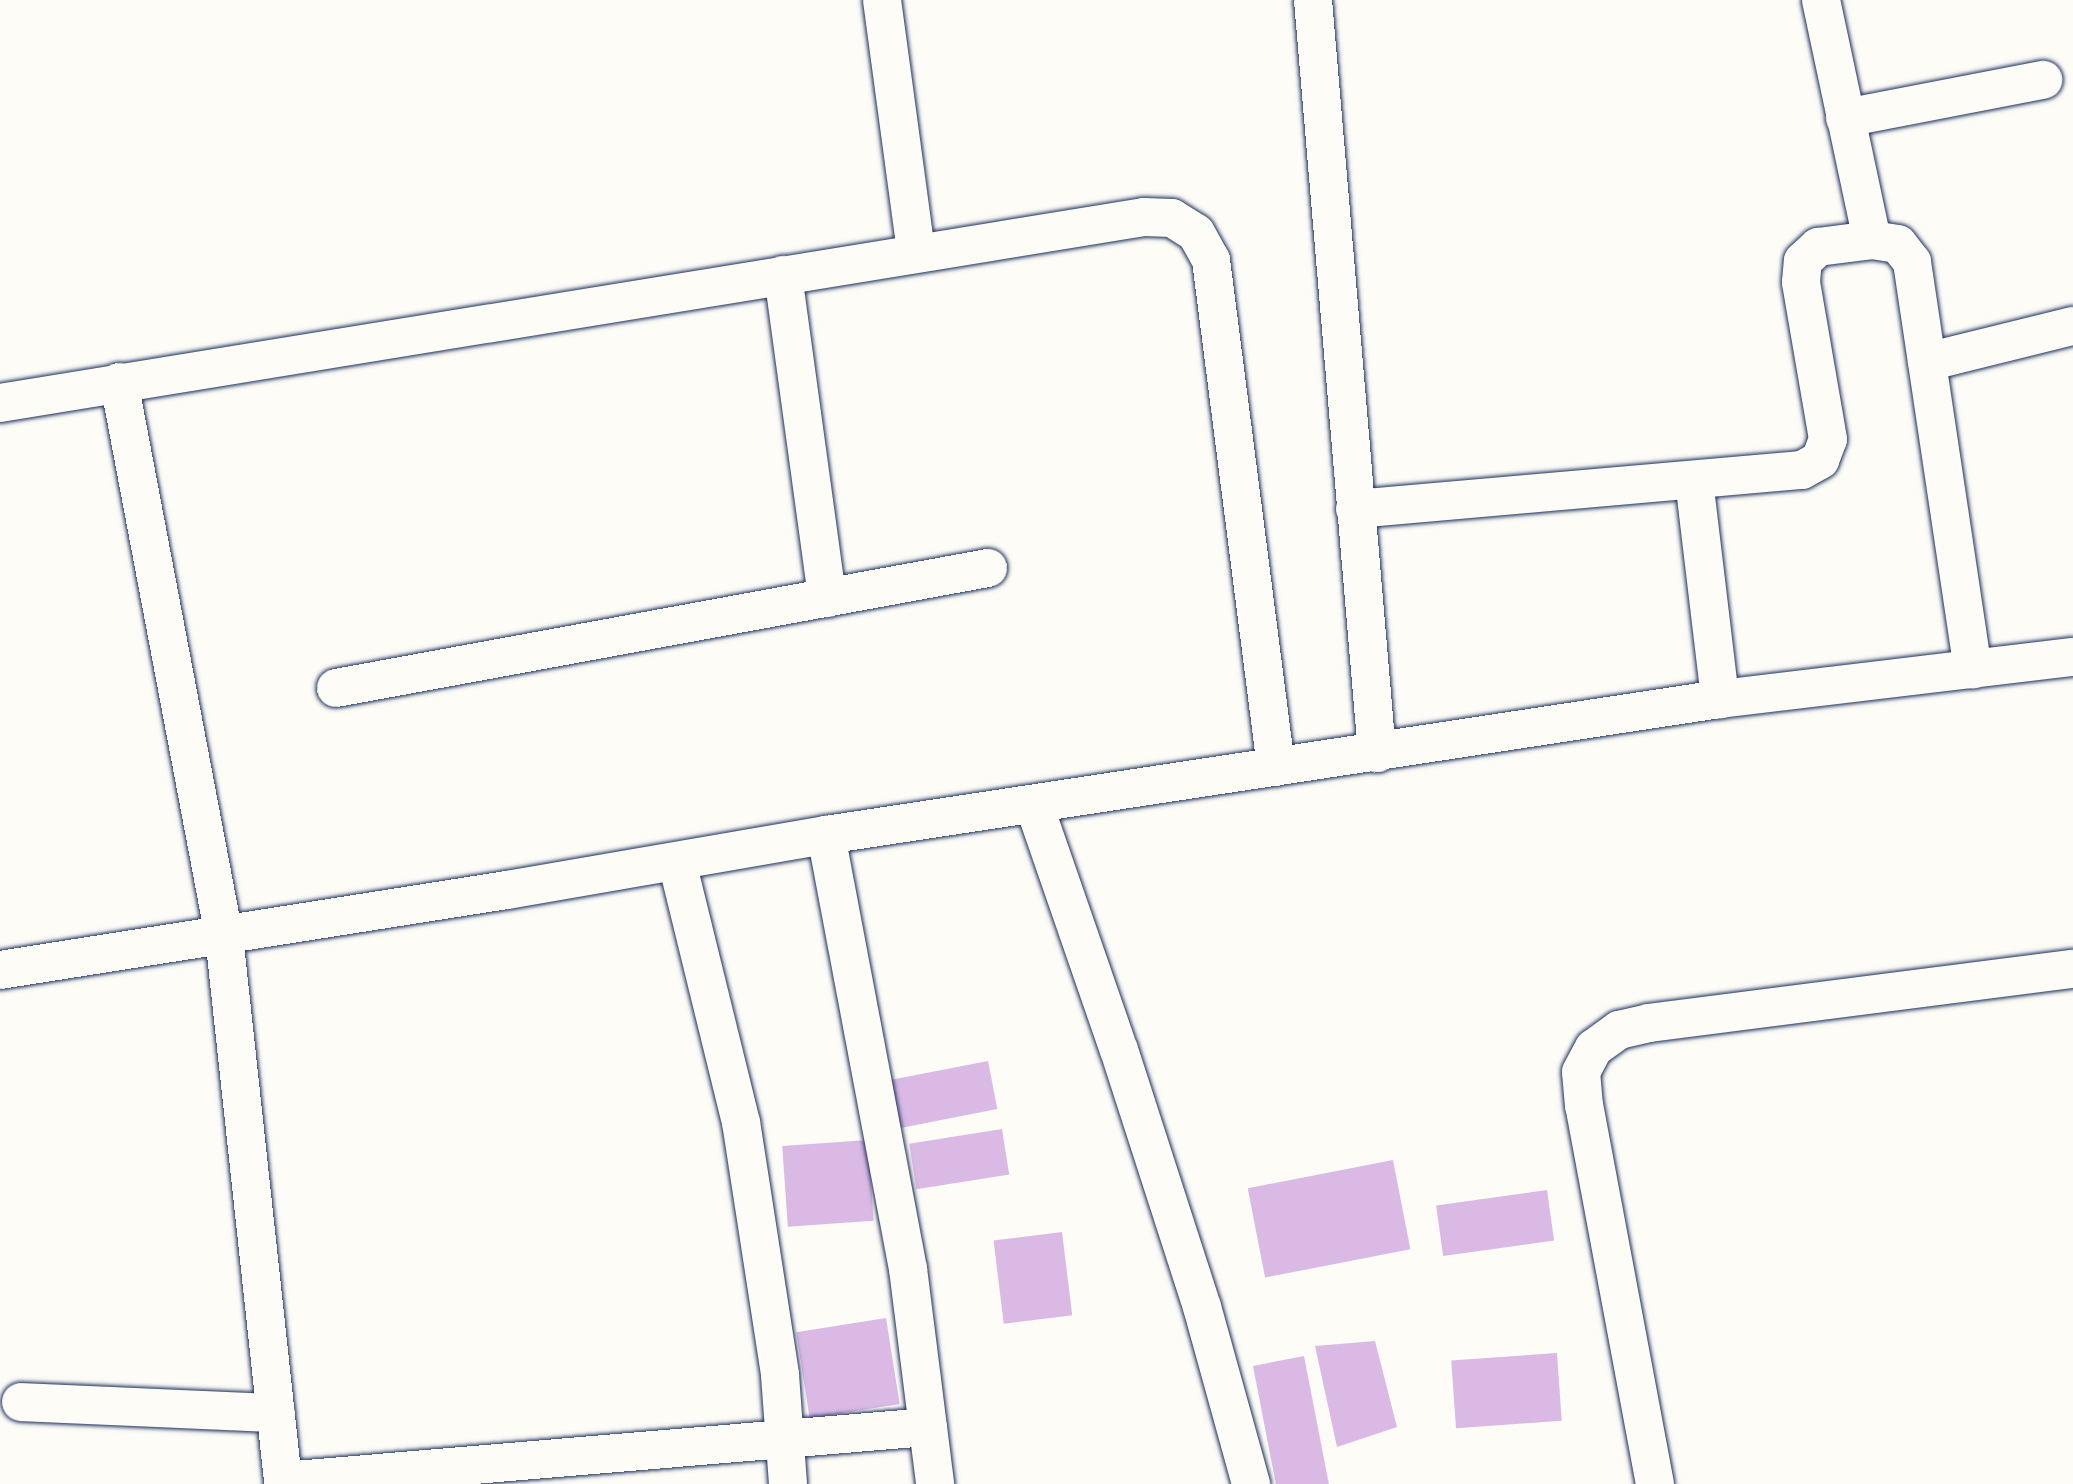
<!DOCTYPE html>
<style>
body{margin:0}
#map{position:relative;width:2073px;height:1484px;overflow:hidden;background:#fdfcf7;font-family:"Indie Flower",sans-serif}
div>[style]{position:absolute}
.building>*{inset:0;background:#dbb9e5;transform-origin:0 0}
.roads{filter:drop-shadow(0 0 2px #1b2f5e) drop-shadow(0 0 2px #1b2f5e)}
.minor>*{height:38px;margin:-19px;padding:0 19px;transform-origin:19px;border-radius:19px;background:#fdfcf7}
.highway>*{height:38px;margin:-19px;padding:0 19px;transform-origin:19px;border-radius:19px;background:#fdfcf7}
span{translate:-50% -50%;white-space:nowrap;text-align:center;line-height:1.15;-webkit-text-stroke:5px #fdfcf7;paint-order:stroke}
</style>
<div id="map">
<div class="building">
<i style="left:988px;top:1061px;width:49px;height:105px;rotate:79deg"></i>
<i style="left:1002px;top:1129px;width:46px;height:94px;rotate:81deg"></i>
<i style="left:868px;top:1140px;width:81px;height:86px;rotate:86deg"></i>
<i style="left:1393px;top:1160px;width:91px;height:148px;rotate:79deg"></i>
<i style="left:1547px;top:1190px;width:51px;height:112px;rotate:82deg"></i>
<i style="left:1062px;top:1232px;width:84px;height:69px;rotate:83deg"></i>
<i style="left:886px;top:1318px;width:87px;height:91px;rotate:81deg"></i>
<i style="clip-path:polygon(1375px 1341px,1397px 1427px,1337px 1447px,1315px 1346px)"></i>
<i style="left:1557px;top:1353px;width:68px;height:106px;rotate:86deg"></i>
<i style="left:1304px;top:1356px;width:131px;height:52px;rotate:79deg"></i>
</div>
<div class="roads">
<div class="minor">
<i style="left:882px;top:0;width:255px;rotate:82.3deg"></i>
<i style="left:1313px;top:0;width:756px;rotate:85.14deg"></i>
<i style="left:1821px;top:0;width:245px;rotate:78deg"></i>
<i style="left:1872px;top:240px;width:26px;rotate:9deg"></i>
<i style="left:1898px;top:244px;width:23px;rotate:52deg"></i>
<i style="left:1912px;top:262px;width:412px;rotate:81.5deg"></i>
<i style="left:1845px;top:118px;width:202px;rotate:-10.9deg"></i>
<i style="left:783px;top:275px;width:326px;rotate:82.2deg"></i>
<i style="left:1927px;top:362px;width:150px;rotate:-13.9deg"></i>
<i style="left:119px;top:382px;width:564px;rotate:79.27deg"></i>
<i style="left:224px;top:936px;width:548px;rotate:83.82deg"></i>
<i style="left:283px;top:1481px;width:647px;rotate:-4.79deg"></i>
<i style="left:0;top:403px;width:1159px;rotate:-9.23deg"></i>
<i style="left:1144px;top:217px;width:28px;rotate:2deg"></i>
<i style="left:1172px;top:218px;width:28px;rotate:32deg"></i>
<i style="left:1196px;top:233px;width:31px;rotate:61deg"></i>
<i style="left:1211px;top:260px;width:511px;rotate:82.69deg"></i>
<i style="left:1694px;top:480px;width:221px;rotate:83.2deg"></i>
<i style="left:1355px;top:509px;width:449px;rotate:-5deg"></i>
<i style="left:1802px;top:470px;width:21px;rotate:-29deg"></i>
<i style="left:1820px;top:460px;width:22px;rotate:-69deg"></i>
<i style="left:1828px;top:439px;width:159px;rotate:-99.8deg"></i>
<i style="left:1801px;top:282px;width:21px;rotate:-85deg"></i>
<i style="left:1803px;top:261px;width:21px;rotate:-43deg"></i>
<i style="left:1818px;top:247px;width:54px;rotate:-7.4deg"></i>
<i style="left:336px;top:688px;width:663px;rotate:-10.43deg"></i>
<i style="left:1034px;top:805px;width:259px;rotate:70.9deg"></i>
<i style="left:1119px;top:1050px;width:270px;rotate:72.1deg"></i>
<i style="left:1202px;top:1307px;width:184px;rotate:74.5deg"></i>
<i style="left:826px;top:835px;width:442px;rotate:79.3deg"></i>
<i style="left:908px;top:1269px;width:217px;rotate:82.8deg"></i>
<i style="left:677px;top:862px;width:268px;rotate:76.2deg"></i>
<i style="left:741px;top:1122px;width:256px;rotate:81.2deg"></i>
<i style="left:780px;top:1375px;width:109px;rotate:85.8deg"></i>
<i style="left:21px;top:1402px;width:255px;rotate:2.5deg"></i>
<i style="left:1655px;top:1484px;width:385px;rotate:-100.6deg"></i>
<i style="left:1584px;top:1106px;width:34px;rotate:-95deg"></i>
<i style="left:1581px;top:1072px;width:27px;rotate:-62deg"></i>
<i style="left:1594px;top:1048px;width:31px;rotate:-36deg"></i>
<i style="left:1619px;top:1030px;width:31px;rotate:-13deg"></i>
<i style="left:1649px;top:1023px;width:427px;rotate:-7.3deg"></i>
</div>
<div class="highway">
<i style="left:0;top:970px;width:513px;rotate:-8.97deg"></i>
<i style="left:507px;top:890px;width:324px;rotate:-9.8deg"></i>
<i style="left:826px;top:835px;width:904px;rotate:-8.65deg"></i>
<i style="left:1720px;top:699px;width:355px;rotate:-6.8deg"></i>
</div>
</div>
</div>
